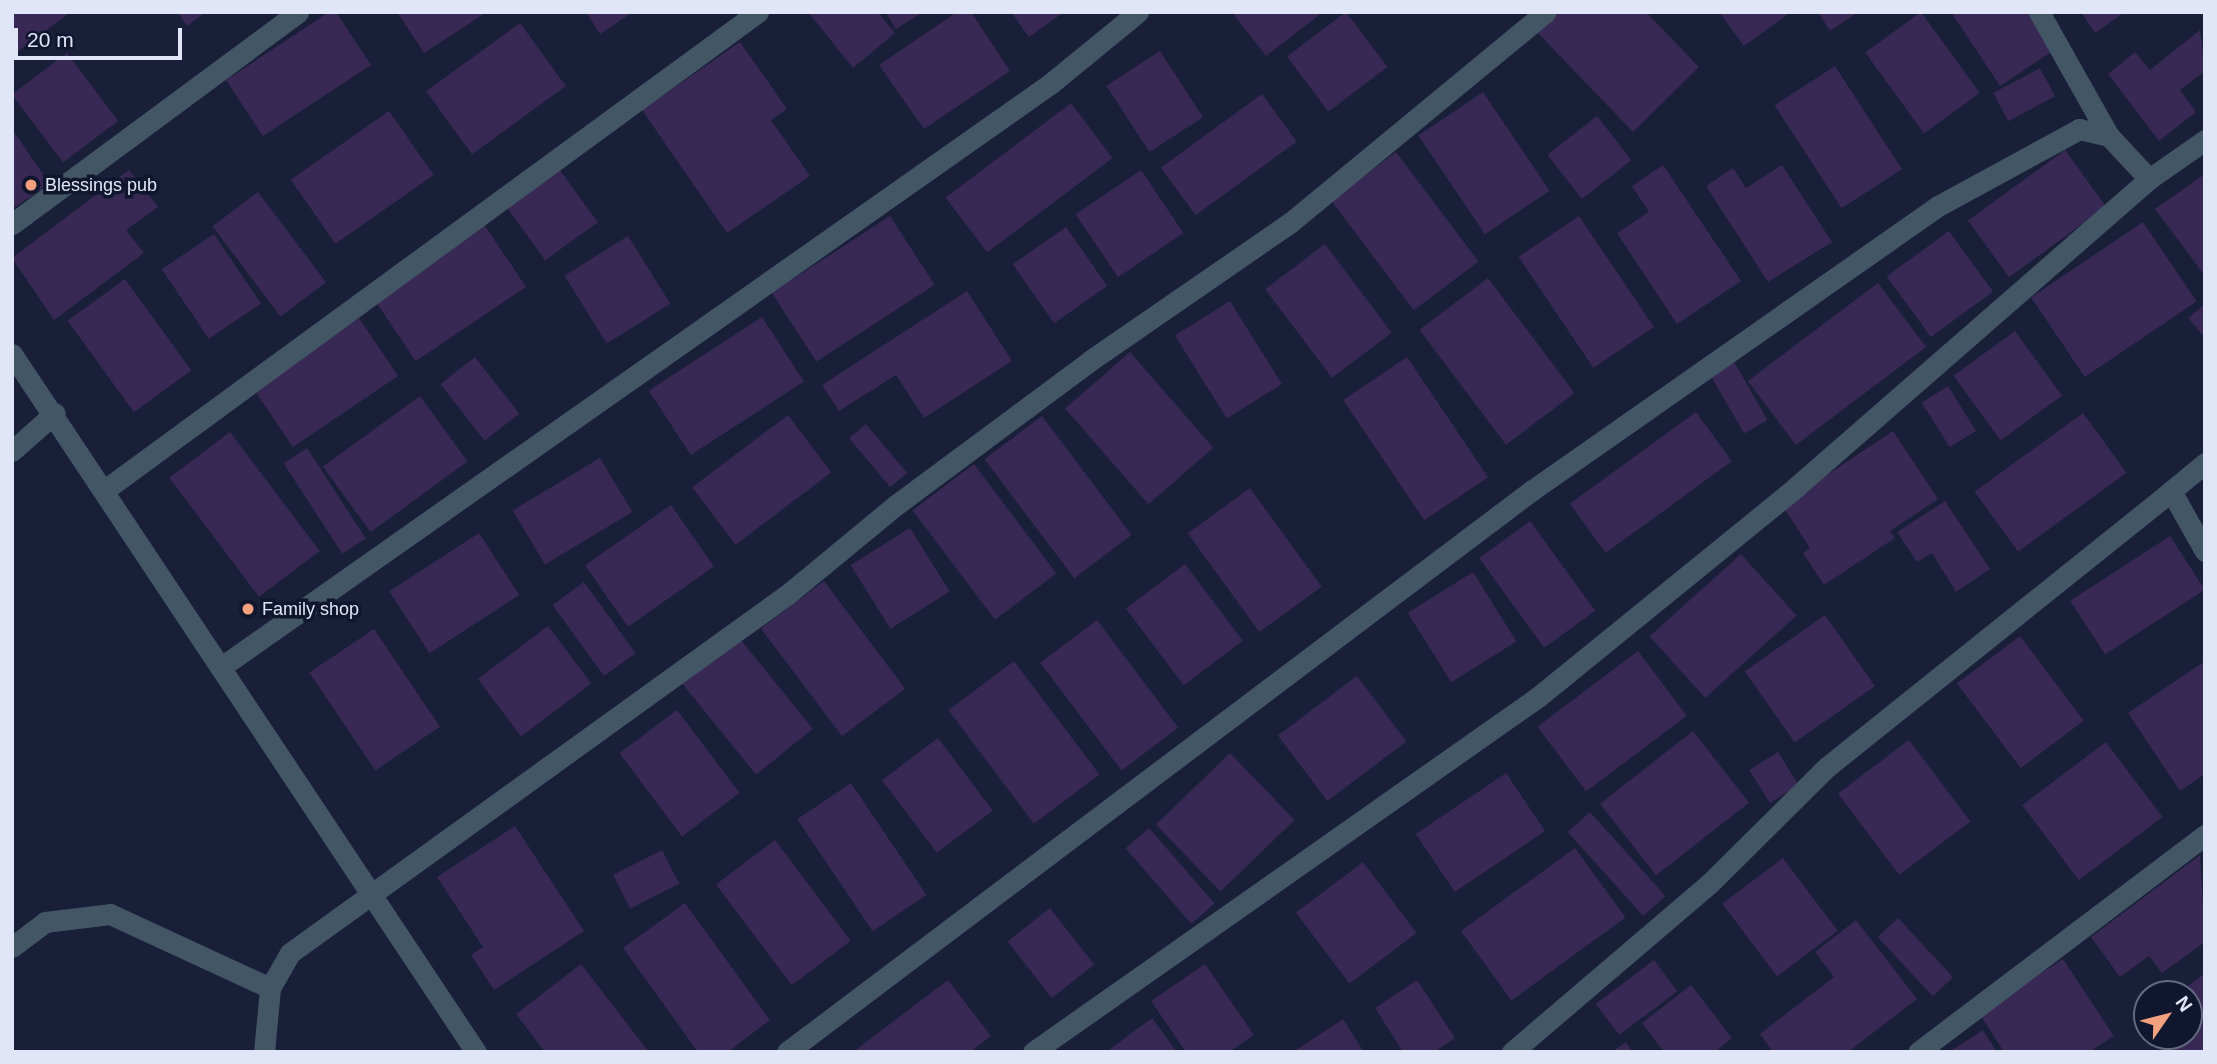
<!DOCTYPE html>
<style>
body{margin:0}
#map{position:relative;width:2217px;height:1064px;overflow:hidden;background:#191f38;font-family:Arial,sans-serif}
div>[style]{position:absolute}
.building>*{inset:0;background:#372854;transform-origin:0 0}
.minor>*{height:21px;margin:-10.5px;padding:0 10.5px;transform-origin:10.5px;border-radius:10.5px;background:#435666}
.dots>*{width:19px;height:19px;translate:-50% -50%;box-sizing:border-box;border:4px solid #10162e;border-radius:50%}
span{translate:-50% -50%;white-space:nowrap;text-align:center;line-height:1.15;-webkit-text-stroke:7px #10162e;paint-order:stroke}
.poi-label{font-size:18px;color:#e0e6f7}
.left{translate:0 -50%;text-align:left}
.frame{position:absolute;inset:0;border:14px solid #e0e6f7;pointer-events:none}
.north{position:absolute;left:2133px;top:980px;width:70px;height:70px;box-sizing:border-box;background:#10162e;border:2px solid #63697e;border-radius:50%;rotate:55deg;font-size:19px;font-weight:700;line-height:28px;text-align:center;color:#e0e6f7}
.north::after{content:'';display:block;margin:auto;width:24px;height:32px;background:#f2a17e;clip-path:polygon(50% 0,100% 100%,50% 72%,0 100%)}
.scale{position:absolute;left:14px;top:28px;width:168px;height:32px;box-sizing:border-box;border:4px solid #e0e6f7;border-top:0;padding-left:9px;font-size:21px;line-height:24px;white-space:nowrap;color:#e0e6f7;-webkit-text-stroke:5px #10162e;paint-order:stroke}
</style>
<div id="map">
<div class="building">
<i style="clip-path:polygon(12px 12px,71px 12px,14px 54px)"></i>
<i style="clip-path:polygon(177px 12px,206px 12px,187px 26px)"></i>
<i style="clip-path:polygon(329px 12px,336px 12px,371px 65px,263px 136px,226px 80px)"></i>
<i style="clip-path:polygon(397px 12px,487px 12px,424px 53px)"></i>
<i style="clip-path:polygon(586px 12px,633px 12px,600px 34px)"></i>
<i style="clip-path:polygon(808px 12px,878px 12px,895px 33px,853px 68px)"></i>
<i style="clip-path:polygon(885px 12px,923px 12px,896px 29px)"></i>
<i style="clip-path:polygon(957px 12px,971px 12px,1010px 71px,924px 129px,879px 65px)"></i>
<i style="clip-path:polygon(1011px 12px,1064px 12px,1029px 37px)"></i>
<i style="clip-path:polygon(1238px 12px,1323px 12px,1266px 56px,1234px 15px)"></i>
<i style="left:1346px;top:12px;width:69px;height:74px;rotate:53deg"></i>
<i style="clip-path:polygon(1551px 12px,1646px 12px,1699px 67px,1633px 132px,1534px 29px)"></i>
<i style="clip-path:polygon(1719px 12px,1791px 12px,1744px 46px)"></i>
<i style="clip-path:polygon(1818px 12px,1858px 12px,1830px 31px)"></i>
<i style="left:1921px;top:12px;width:100px;height:69px;rotate:54deg"></i>
<i style="clip-path:polygon(1951px 12px,2032px 12px,2056px 49px,2000px 86px)"></i>
<i style="clip-path:polygon(2081px 12px,2125px 12px,2095px 33px)"></i>
<i style="left:520px;top:23px;width:78px;height:116px;rotate:54deg"></i>
<i style="clip-path:polygon(2200px 30px,2205px 71px,2180px 90px,2196px 112px,2159px 141px,2108px 74px,2135px 52px,2150px 70px)"></i>
<i style="clip-path:polygon(740px 42px,787px 109px,771px 120px,810px 176px,727px 233px,642px 110px)"></i>
<i style="left:1160px;top:51px;width:79px;height:64px;rotate:57deg"></i>
<i style="left:67px;top:53px;width:85px;height:69px;rotate:53deg"></i>
<i style="left:1835px;top:66px;width:123px;height:72px;rotate:57deg"></i>
<i style="left:2040px;top:68px;width:32px;height:53px;rotate:62deg"></i>
<i style="left:1483px;top:92px;width:119px;height:78px;rotate:56deg"></i>
<i style="left:1262px;top:94px;width:59px;height:125px;rotate:54deg"></i>
<i style="left:1071px;top:103px;width:69px;height:157px;rotate:53deg"></i>
<i style="left:389px;top:111px;width:78px;height:120px;rotate:55deg"></i>
<i style="left:1597px;top:116px;width:56px;height:63px;rotate:52deg"></i>
<i style="clip-path:polygon(12px 129px,50px 184px,12px 209px)"></i>
<i style="left:2065px;top:150px;width:70px;height:120px;rotate:54deg"></i>
<i style="left:1396px;top:152px;width:137px;height:81px;rotate:53deg"></i>
<i style="left:549px;top:155px;width:83px;height:65px;rotate:54deg"></i>
<i style="clip-path:polygon(1663px 165px,1741px 281px,1677px 324px,1617px 233px,1649px 212px,1632px 186px)"></i>
<i style="clip-path:polygon(1782px 165px,1832px 242px,1768px 282px,1706px 186px,1733px 168px,1746px 188px)"></i>
<i style="clip-path:polygon(129px 170px,158px 207px,126px 230px,144px 253px,54px 320px,12px 258px)"></i>
<i style="left:1141px;top:170px;width:76px;height:79px;rotate:56deg"></i>
<i style="clip-path:polygon(2205px 174px,2205px 276px,2155px 209px)"></i>
<i style="left:258px;top:192px;width:113px;height:57px;rotate:53deg"></i>
<i style="left:890px;top:216px;width:82px;height:141px;rotate:57deg"></i>
<i style="left:1579px;top:216px;width:134px;height:73px;rotate:56deg"></i>
<i style="left:2143px;top:222px;width:96px;height:135px;rotate:56deg"></i>
<i style="left:483px;top:223px;width:77px;height:133px;rotate:56deg"></i>
<i style="left:1066px;top:227px;width:72px;height:65px;rotate:55deg"></i>
<i style="left:1949px;top:231px;width:75px;height:77px;rotate:54deg"></i>
<i style="left:214px;top:234px;width:84px;height:63px;rotate:56deg"></i>
<i style="left:628px;top:236px;width:80px;height:75px;rotate:58deg"></i>
<i style="left:1325px;top:244px;width:111px;height:75px;rotate:53deg"></i>
<i style="left:1488px;top:278px;width:144px;height:86px;rotate:53deg"></i>
<i style="left:125px;top:279px;width:113px;height:71px;rotate:54deg"></i>
<i style="left:1878px;top:283px;width:80px;height:163px;rotate:53deg"></i>
<i style="clip-path:polygon(967px 291px,1012px 361px,924px 418px,896px 375px,839px 411px,822px 385px)"></i>
<i style="left:1230px;top:301px;width:98px;height:65px;rotate:58deg"></i>
<i style="clip-path:polygon(2205px 304px,2205px 338px,2188px 318px)"></i>
<i style="left:762px;top:317px;width:77px;height:135px;rotate:57deg"></i>
<i style="left:359px;top:318px;width:70px;height:127px;rotate:56deg"></i>
<i style="left:2015px;top:331px;width:80px;height:76px;rotate:54deg"></i>
<i style="left:1130px;top:352px;width:127px;height:86px;rotate:49deg"></i>
<i style="left:475px;top:357px;width:72px;height:44px;rotate:52deg"></i>
<i style="left:1407px;top:357px;width:145px;height:77px;rotate:56deg"></i>
<i style="left:1734px;top:362px;width:67px;height:27px;rotate:60deg"></i>
<i style="left:1948px;top:386px;width:53px;height:31px;rotate:58deg"></i>
<i style="left:420px;top:396px;width:81px;height:120px;rotate:54deg"></i>
<i style="left:1696px;top:412px;width:61px;height:156px;rotate:54deg"></i>
<i style="left:2083px;top:413px;width:74px;height:134px;rotate:54deg"></i>
<i style="left:788px;top:415px;width:72px;height:120px;rotate:53deg"></i>
<i style="left:1042px;top:416px;width:149px;height:72px;rotate:53deg"></i>
<i style="left:866px;top:424px;width:64px;height:22px;rotate:50deg"></i>
<i style="clip-path:polygon(1893px 431px,1938px 499px,1890px 531px,1895px 538px,1824px 585px,1803px 553px,1810px 548px,1782px 505px)"></i>
<i style="left:230px;top:432px;width:149px;height:76px;rotate:53deg"></i>
<i style="left:307px;top:448px;width:108px;height:28px;rotate:57deg"></i>
<i style="left:600px;top:458px;width:63px;height:102px;rotate:59deg"></i>
<i style="left:974px;top:464px;width:137px;height:77px;rotate:53deg"></i>
<i style="left:1250px;top:488px;width:122px;height:77px;rotate:54deg"></i>
<i style="clip-path:polygon(1945px 501px,1990px 569px,1956px 592px,1932px 553px,1917px 562px,1897px 532px)"></i>
<i style="left:671px;top:505px;width:75px;height:105px;rotate:55deg"></i>
<i style="left:1530px;top:521px;width:111px;height:63px;rotate:54deg"></i>
<i style="left:910px;top:528px;width:75px;height:70px;rotate:58deg"></i>
<i style="left:479px;top:533px;width:74px;height:107px;rotate:57deg"></i>
<i style="left:2170px;top:536px;width:64px;height:119px;rotate:57deg"></i>
<i style="left:1741px;top:554px;width:83px;height:123px;rotate:48deg"></i>
<i style="left:1185px;top:564px;width:96px;height:74px;rotate:53deg"></i>
<i style="left:1473px;top:572px;width:82px;height:77px;rotate:58deg"></i>
<i style="left:824px;top:581px;width:135px;height:79px;rotate:53deg"></i>
<i style="left:584px;top:582px;width:88px;height:39px;rotate:54deg"></i>
<i style="left:1825px;top:615px;width:87px;height:98px;rotate:55deg"></i>
<i style="left:1097px;top:620px;width:135px;height:71px;rotate:53deg"></i>
<i style="left:548px;top:626px;width:72px;height:88px;rotate:53deg"></i>
<i style="left:374px;top:629px;width:118px;height:78px;rotate:56deg"></i>
<i style="left:736px;top:634px;width:122px;height:73px;rotate:51deg"></i>
<i style="left:2020px;top:636px;width:106px;height:79px;rotate:53deg"></i>
<i style="left:1638px;top:651px;width:81px;height:126px;rotate:53deg"></i>
<i style="left:1014px;top:661px;width:142px;height:82px;rotate:53deg"></i>
<i style="clip-path:polygon(2205px 661px,2205px 774px,2180px 791px,2128px 713px)"></i>
<i style="left:1357px;top:676px;width:82px;height:99px;rotate:53deg"></i>
<i style="left:677px;top:710px;width:104px;height:72px;rotate:53deg"></i>
<i style="left:1693px;top:731px;width:91px;height:118px;rotate:52deg"></i>
<i style="left:938px;top:738px;width:91px;height:70px;rotate:53deg"></i>
<i style="left:1909px;top:740px;width:102px;height:89px;rotate:53deg"></i>
<i style="left:2106px;top:742px;width:94px;height:105px;rotate:53deg"></i>
<i style="left:1778px;top:752px;width:39px;height:34px;rotate:58deg"></i>
<i style="left:1230px;top:753px;width:93px;height:103px;rotate:46deg"></i>
<i style="left:1506px;top:773px;width:70px;height:109px;rotate:56deg"></i>
<i style="left:851px;top:783px;width:135px;height:65px;rotate:56deg"></i>
<i style="left:1590px;top:812px;width:113px;height:30px;rotate:48deg"></i>
<i style="clip-path:polygon(515px 826px,584px 931px,494px 990px,471px 955px,483px 947px,437px 877px)"></i>
<i style="left:1149px;top:828px;width:100px;height:31px;rotate:49deg"></i>
<i style="left:775px;top:840px;width:126px;height:74px;rotate:53deg"></i>
<i style="left:1575px;top:848px;width:86px;height:141px;rotate:54deg"></i>
<i style="left:662px;top:850px;width:38px;height:55px;rotate:63deg"></i>
<i style="clip-path:polygon(2200px 855px,2205px 942px,2162px 973px,2149px 956px,2120px 977px,2091px 937px)"></i>
<i style="left:1783px;top:858px;width:91px;height:76px;rotate:53deg"></i>
<i style="left:1363px;top:862px;width:89px;height:84px;rotate:53deg"></i>
<i style="clip-path:polygon(685px 903px,770px 1020px,728px 1052px,698px 1052px,623px 948px)"></i>
<i style="left:1050px;top:908px;width:72px;height:54px;rotate:52deg"></i>
<i style="left:1898px;top:918px;width:81px;height:28px;rotate:47deg"></i>
<i style="clip-path:polygon(1856px 920px,1917px 999px,1848px 1052px,1773px 1052px,1760px 1034px,1834px 977px,1815px 952px)"></i>
<i style="clip-path:polygon(2063px 959px,2114px 1036px,2089px 1052px,2004px 1052px,1979px 1013px)"></i>
<i style="left:1654px;top:960px;width:39px;height:73px;rotate:53deg"></i>
<i style="clip-path:polygon(581px 964px,649px 1052px,545px 1052px,516px 1014px)"></i>
<i style="clip-path:polygon(1205px 964px,1254px 1035px,1229px 1052px,1186px 1052px,1151px 1001px)"></i>
<i style="clip-path:polygon(2205px 973px,2205px 1052px,2163px 1052px,2152px 1036px,2189px 1036px,2189px 994px,2177px 994px)"></i>
<i style="clip-path:polygon(948px 980px,991px 1036px,970px 1052px,853px 1052px)"></i>
<i style="clip-path:polygon(1417px 980px,1455px 1038px,1434px 1052px,1403px 1052px,1375px 1008px)"></i>
<i style="clip-path:polygon(1691px 985px,1732px 1038px,1715px 1052px,1664px 1052px,1642px 1023px)"></i>
<i style="clip-path:polygon(1152px 1018px,1177px 1052px,1106px 1052px)"></i>
<i style="clip-path:polygon(1343px 1019px,1364px 1052px,1293px 1052px)"></i>
<i style="clip-path:polygon(1983px 1030px,1997px 1052px,1949px 1052px)"></i>
<i style="clip-path:polygon(1626px 1042px,1632px 1052px,1612px 1052px)"></i>
</div>
<div class="minor">
<i style="left:2039px;top:12px;width:142px;rotate:60.6deg"></i>
<i style="left:12px;top:224px;width:356px;rotate:-36.5deg"></i>
<i style="left:12px;top:354px;width:838px;rotate:56.39deg"></i>
<i style="left:12px;top:451px;width:57px;rotate:-41.5deg"></i>
<i style="left:2205px;top:463px;width:44px;rotate:140.5deg"></i>
<i style="left:2171px;top:491px;width:69px;rotate:60.5deg"></i>
<i style="left:106px;top:489px;width:808px;rotate:-36.19deg"></i>
<i style="left:224px;top:665px;width:1010px;rotate:-35.12deg"></i>
<i style="left:1050px;top:84px;width:114px;rotate:-39.3deg"></i>
<i style="left:12px;top:947px;width:41px;rotate:-37.1deg"></i>
<i style="left:45px;top:922px;width:65px;rotate:-7deg"></i>
<i style="left:110px;top:914px;width:176px;rotate:24.8deg"></i>
<i style="left:264px;top:1052px;width:64px;rotate:-84.6deg"></i>
<i style="left:270px;top:988px;width:40px;rotate:-60.3deg"></i>
<i style="left:290px;top:953px;width:614px;rotate:-35.79deg"></i>
<i style="left:788px;top:594px;width:140px;rotate:-39.5deg"></i>
<i style="left:896px;top:505px;width:243px;rotate:-36.6deg"></i>
<i style="left:1091px;top:360px;width:243px;rotate:-34.6deg"></i>
<i style="left:1291px;top:222px;width:330px;rotate:-39.5deg"></i>
<i style="left:787px;top:1052px;width:932px;rotate:-37.02deg"></i>
<i style="left:1531px;top:491px;width:497px;rotate:-35deg"></i>
<i style="left:1938px;top:206px;width:161px;rotate:-28.6deg"></i>
<i style="left:2079px;top:129px;width:31px;rotate:13deg"></i>
<i style="left:2109px;top:136px;width:59px;rotate:47.1deg"></i>
<i style="left:1033px;top:1052px;width:617px;rotate:-35.11deg"></i>
<i style="left:1538px;top:697px;width:333px;rotate:-39.1deg"></i>
<i style="left:1796px;top:487px;width:468px;rotate:-41.1deg"></i>
<i style="left:2149px;top:179px;width:68px;rotate:-34.9deg"></i>
<i style="left:1512px;top:1052px;width:260px;rotate:-40.5deg"></i>
<i style="left:1710px;top:883px;width:165px;rotate:-44.8deg"></i>
<i style="left:1827px;top:767px;width:441px;rotate:-38.7deg"></i>
<i style="left:1918px;top:1052px;width:360px;rotate:-37.1deg"></i>
</div>
<div class="dots">
<i style="left:31px;top:185px;background:#f2a17e"></i>
<i style="left:248px;top:609px;background:#f2a17e"></i>
</div>
<div class="poi-label">
<span class="left" style="left:45px;top:185px">Blessings pub</span>
<span class="left" style="left:262px;top:609px">Family shop</span>
</div>
<div class="frame"></div>
<div class="north">N</div>
<div class="scale">20 m</div>
</div>
